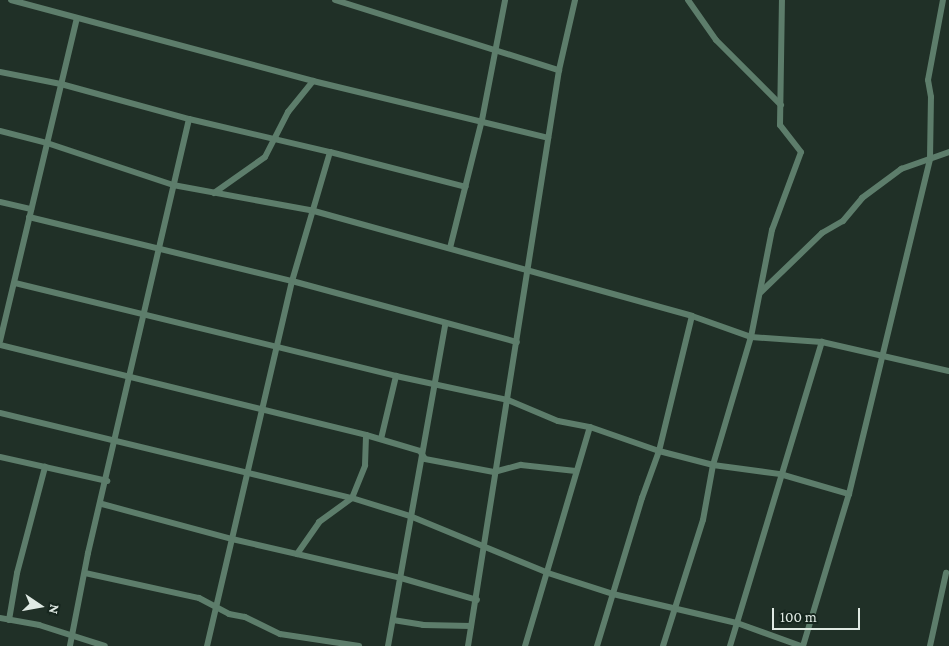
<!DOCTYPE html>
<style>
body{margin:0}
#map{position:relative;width:949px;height:646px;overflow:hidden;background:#203027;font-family:"Crimson Pro",serif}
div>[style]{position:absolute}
.minor>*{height:6px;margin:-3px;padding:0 3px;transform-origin:3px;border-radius:3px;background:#5d7d6b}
span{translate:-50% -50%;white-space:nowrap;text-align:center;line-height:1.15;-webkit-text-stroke:4.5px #16261e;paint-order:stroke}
.north{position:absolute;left:15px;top:581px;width:50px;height:50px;-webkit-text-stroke:4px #16261e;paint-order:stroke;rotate:102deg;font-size:14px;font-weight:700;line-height:20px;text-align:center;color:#e0eae4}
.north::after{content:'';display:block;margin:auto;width:18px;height:22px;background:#e0eae4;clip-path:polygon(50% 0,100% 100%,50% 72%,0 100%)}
.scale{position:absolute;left:772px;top:608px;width:88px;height:22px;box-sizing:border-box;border:2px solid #e0eae4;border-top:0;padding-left:6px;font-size:15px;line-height:18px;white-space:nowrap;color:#e0eae4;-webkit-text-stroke:4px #16261e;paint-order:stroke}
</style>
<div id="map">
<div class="minor">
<i style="left:11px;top:0;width:313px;rotate:15deg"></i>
<i style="left:313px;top:81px;width:242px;rotate:13.6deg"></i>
<i style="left:335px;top:0;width:235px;rotate:17.4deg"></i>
<i style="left:688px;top:0;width:49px;rotate:55deg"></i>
<i style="left:716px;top:40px;width:92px;rotate:45deg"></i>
<i style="left:0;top:72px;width:62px;rotate:11.1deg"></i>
<i style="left:61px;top:84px;width:133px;rotate:15.3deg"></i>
<i style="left:189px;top:119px;width:446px;rotate:103.1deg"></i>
<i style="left:88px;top:553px;width:95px;rotate:101deg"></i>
<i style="left:189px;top:119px;width:145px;rotate:13.2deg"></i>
<i style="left:330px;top:152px;width:134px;rotate:106.4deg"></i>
<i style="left:292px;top:281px;width:375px;rotate:103.1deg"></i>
<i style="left:0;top:131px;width:49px;rotate:14.3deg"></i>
<i style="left:47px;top:143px;width:133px;rotate:18.4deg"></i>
<i style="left:173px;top:185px;width:143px;rotate:10.4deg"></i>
<i style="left:314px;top:211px;width:392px;rotate:15.5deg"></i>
<i style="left:692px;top:316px;width:63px;rotate:19.6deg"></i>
<i style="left:751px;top:337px;width:71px;rotate:4deg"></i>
<i style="left:822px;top:342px;width:130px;rotate:12.9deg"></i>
<i style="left:330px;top:152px;width:140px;rotate:14.4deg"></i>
<i style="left:214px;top:193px;width:62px;rotate:-35.2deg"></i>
<i style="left:265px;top:157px;width:51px;rotate:-62.9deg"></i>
<i style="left:288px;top:112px;width:40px;rotate:-51deg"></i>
<i style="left:0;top:202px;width:32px;rotate:13deg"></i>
<i style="left:29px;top:217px;width:271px;rotate:13.7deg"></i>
<i style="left:292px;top:281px;width:233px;rotate:15.2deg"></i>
<i style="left:450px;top:248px;width:132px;rotate:-76deg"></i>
<i style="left:482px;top:120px;width:122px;rotate:-79.1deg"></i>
<i style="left:15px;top:283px;width:392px;rotate:13.7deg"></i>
<i style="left:396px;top:376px;width:115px;rotate:12.1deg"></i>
<i style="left:508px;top:400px;width:54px;rotate:22.8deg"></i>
<i style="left:558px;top:421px;width:33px;rotate:11deg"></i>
<i style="left:590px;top:427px;width:73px;rotate:19.2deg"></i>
<i style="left:659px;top:451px;width:56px;rotate:14.5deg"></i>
<i style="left:713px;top:465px;width:68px;rotate:7.7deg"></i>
<i style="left:780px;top:474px;width:72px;rotate:16.2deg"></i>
<i style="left:761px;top:292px;width:85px;rotate:-44deg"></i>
<i style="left:822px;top:233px;width:24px;rotate:-30deg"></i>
<i style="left:843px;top:221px;width:30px;rotate:-50deg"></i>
<i style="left:862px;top:198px;width:49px;rotate:-36.6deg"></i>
<i style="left:901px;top:169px;width:51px;rotate:-19.5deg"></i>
<i style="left:0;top:341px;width:332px;rotate:-76.6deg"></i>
<i style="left:0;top:345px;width:377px;rotate:13.8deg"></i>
<i style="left:366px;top:435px;width:56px;rotate:16.5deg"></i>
<i style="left:420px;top:451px;width:9px;rotate:58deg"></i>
<i style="left:425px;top:459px;width:70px;rotate:10.7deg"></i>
<i style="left:494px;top:472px;width:28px;rotate:-15deg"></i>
<i style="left:521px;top:465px;width:55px;rotate:6.2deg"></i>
<i style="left:0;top:413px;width:362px;rotate:13.6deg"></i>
<i style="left:352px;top:498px;width:61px;rotate:17.2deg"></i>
<i style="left:410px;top:516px;width:149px;rotate:22.4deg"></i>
<i style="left:548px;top:573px;width:68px;rotate:17.9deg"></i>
<i style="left:613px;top:594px;width:127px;rotate:13.2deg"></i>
<i style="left:737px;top:623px;width:68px;rotate:19.8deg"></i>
<i style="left:381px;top:439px;width:65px;rotate:-76.6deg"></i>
<i style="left:0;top:457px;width:110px;rotate:12.6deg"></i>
<i style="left:102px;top:504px;width:135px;rotate:15.1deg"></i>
<i style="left:232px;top:539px;width:173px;rotate:13deg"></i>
<i style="left:401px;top:578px;width:79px;rotate:16.1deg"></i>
<i style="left:297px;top:554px;width:39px;rotate:-55deg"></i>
<i style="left:319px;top:522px;width:41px;rotate:-36deg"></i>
<i style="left:352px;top:498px;width:35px;rotate:-68deg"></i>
<i style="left:365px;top:465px;width:30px;rotate:-88deg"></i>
<i style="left:85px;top:573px;width:117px;rotate:12.4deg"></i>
<i style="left:199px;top:598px;width:34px;rotate:28deg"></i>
<i style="left:229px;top:614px;width:16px;rotate:11deg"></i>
<i style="left:245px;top:617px;width:39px;rotate:26deg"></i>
<i style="left:280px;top:634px;width:80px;rotate:8.6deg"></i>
<i style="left:0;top:618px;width:40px;rotate:10deg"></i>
<i style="left:39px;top:625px;width:69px;rotate:17.7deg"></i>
<i style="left:9px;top:620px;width:48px;rotate:-80.3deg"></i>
<i style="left:17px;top:573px;width:110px;rotate:-75.2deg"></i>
<i style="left:393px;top:620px;width:30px;rotate:9deg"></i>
<i style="left:423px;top:625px;width:48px;rotate:1.2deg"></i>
<i style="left:388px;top:646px;width:326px;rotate:-79.9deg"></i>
<i style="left:468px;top:646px;width:583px;rotate:-81.02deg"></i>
<i style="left:559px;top:70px;width:72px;rotate:-77.1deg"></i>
<i style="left:525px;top:646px;width:228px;rotate:-73.5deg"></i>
<i style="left:597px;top:646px;width:155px;rotate:-73.1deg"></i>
<i style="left:642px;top:498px;width:50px;rotate:-70.1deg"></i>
<i style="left:659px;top:451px;width:139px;rotate:-76.3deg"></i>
<i style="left:663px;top:646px;width:132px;rotate:-72.4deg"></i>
<i style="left:703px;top:520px;width:56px;rotate:-79.7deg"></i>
<i style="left:713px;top:465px;width:134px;rotate:-73.5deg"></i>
<i style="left:751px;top:337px;width:109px;rotate:-78.9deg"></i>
<i style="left:772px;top:230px;width:83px;rotate:-69.6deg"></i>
<i style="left:801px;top:152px;width:34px;rotate:-128deg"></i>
<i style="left:780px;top:125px;width:125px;rotate:-89.1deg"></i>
<i style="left:730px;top:646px;width:318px;rotate:-73.2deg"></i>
<i style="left:803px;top:646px;width:159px;rotate:-73.2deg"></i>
<i style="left:849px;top:494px;width:345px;rotate:-76.4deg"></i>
<i style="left:930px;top:159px;width:62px;rotate:-89.1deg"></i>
<i style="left:931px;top:97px;width:17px;rotate:-100deg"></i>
<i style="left:928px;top:80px;width:81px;rotate:-79.4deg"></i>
<i style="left:930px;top:646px;width:75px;rotate:-77.6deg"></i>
</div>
<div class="north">N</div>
<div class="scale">100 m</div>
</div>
